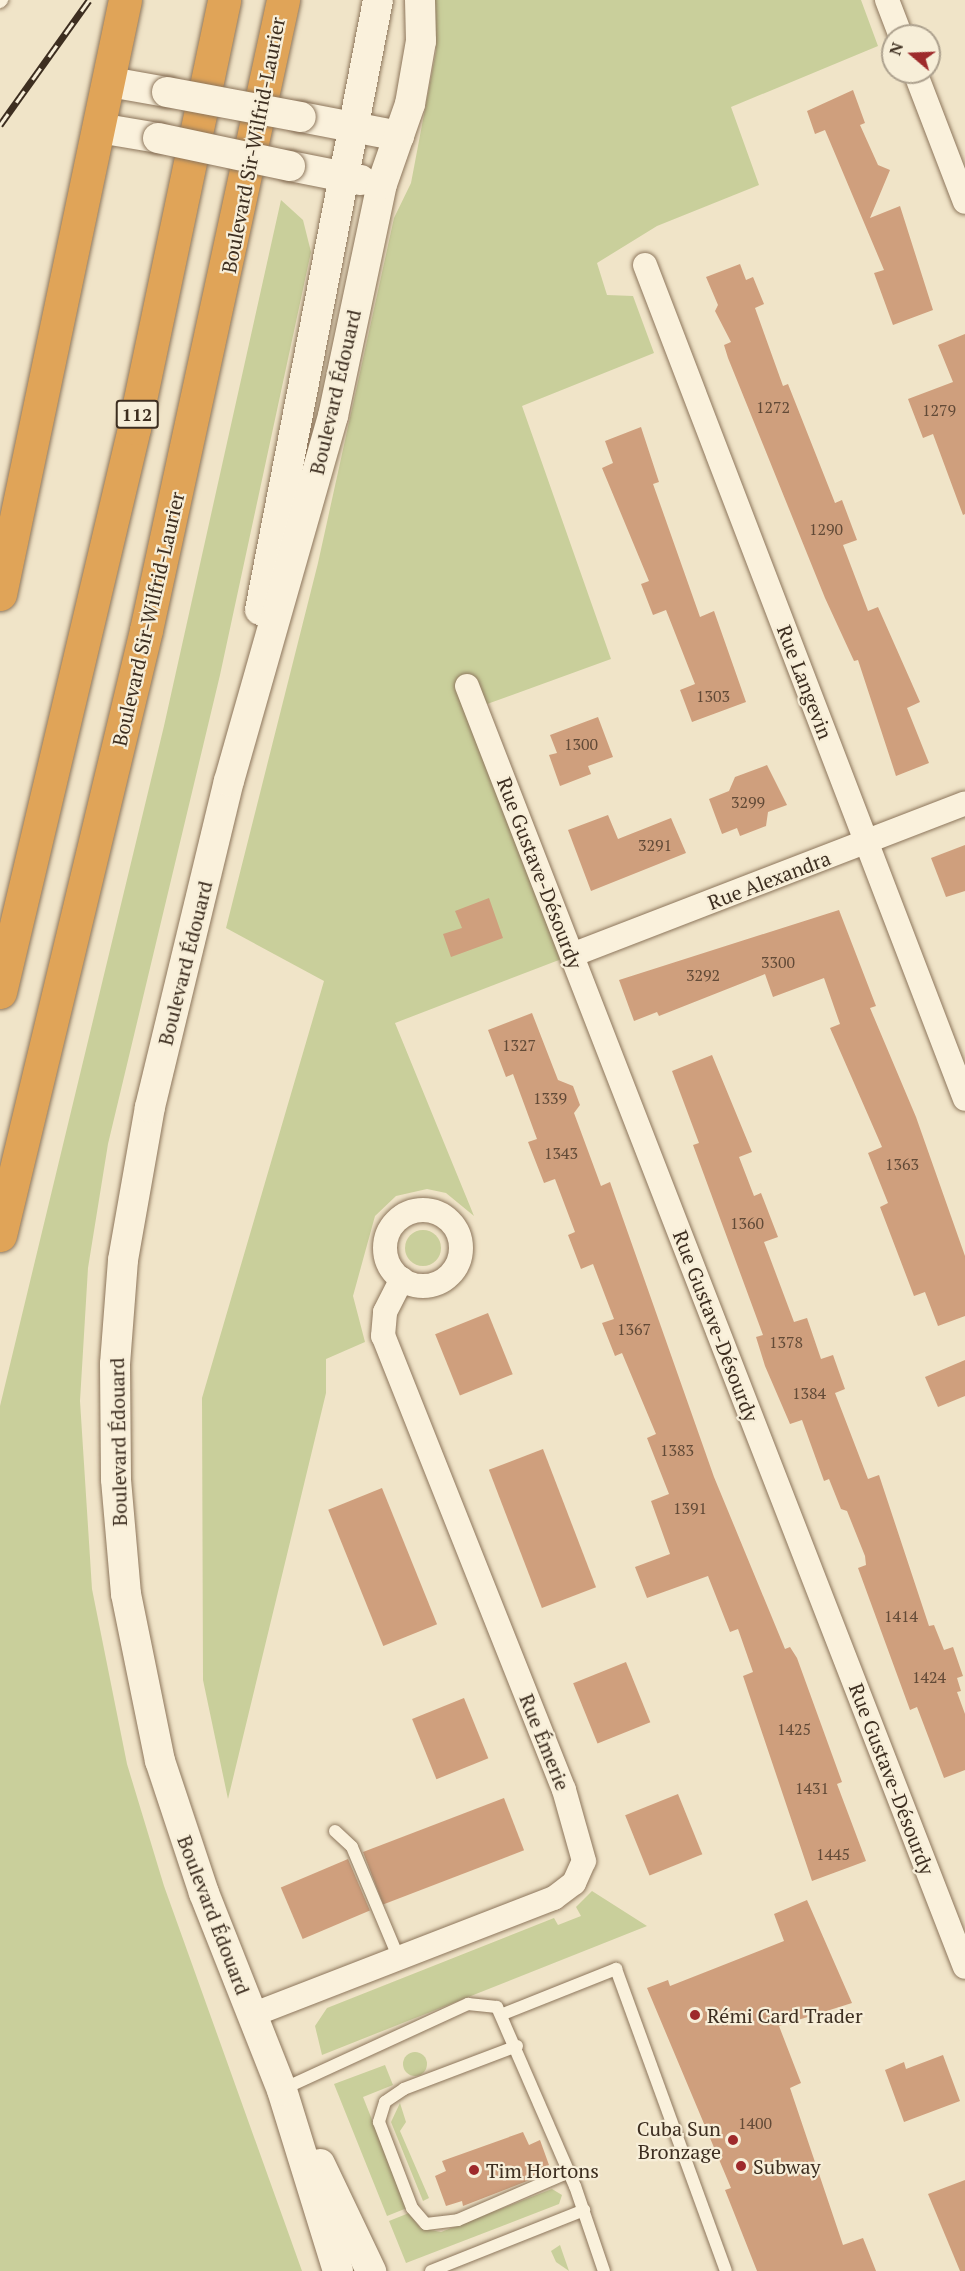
<!DOCTYPE html>
<meta charset="utf-8">
<style>
body{margin:0}
#map{position:relative;width:965px;height:2271px;overflow:hidden;background:#f0e4c8;font-family:"PT Serif",serif}
div>[style]{position:absolute}
.green>*{inset:0;background:#c9cf9b}
.round{border-radius:50%}
.building>*{inset:0;background:#cf9f7d;transform-origin:0 0}
.roads{filter:drop-shadow(0 0 2px #8d765c) drop-shadow(0 0 2px #8d765c)}
.service>*{height:12px;margin:-6px;padding:0 6px;transform-origin:6px;border-radius:6px;background:#faf1dc}
.minor>*{height:24px;margin:-12px;padding:0 12px;transform-origin:12px;border-radius:12px;background:#faf1dc}
.minor>.ring{margin:-12px;padding:0;box-sizing:content-box;background:none;border:24px solid #faf1dc;border-radius:50%}
.tertiary>*{height:30px;margin:-15px;padding:0 15px;transform-origin:15px;border-radius:15px;background:#faf1dc}
.motorway>*{height:33px;margin:-16.5px;padding:0 16.5px;transform-origin:16.5px;border-radius:16.5px;background:#e0a458}
.rail>*{height:7px;margin-top:-3.5px;transform-origin:0;background:repeating-linear-gradient(90deg,#f7eed8 0 14px,#3d2e20 0 28px);box-sizing:border-box;border-block:2px solid #3d2e20}
.bridges{filter:drop-shadow(0 0 2px #8d765c) drop-shadow(0 0 2px #8d765c)}
.tertiary-bridge>*{height:30px;margin:-15px;padding:0 15px;transform-origin:15px;border-radius:15px;background:#faf1dc}
.dots>*{width:16px;height:16px;translate:-50% -50%;box-sizing:border-box;border:3px solid #f7eed8;border-radius:50%}
span{translate:-50% -50%;white-space:nowrap;text-align:center;line-height:1.15;-webkit-text-stroke:4.5px #f7eed8;paint-order:stroke}
.number-label{font-size:16px;color:#624a37}
.number-label span{-webkit-text-stroke-width:0}
.shield-label span{padding:2px 4px;background:#f7eed8;border:2px solid;border-radius:4px;-webkit-text-stroke-width:0}
.shield-label{font-size:18px;color:#3d2e20;font-weight:700}
.street-label{font-size:20px;color:#3d2e20}
.poi-label{font-size:20px;color:#3d2e20}
.left{translate:0 -50%;text-align:left}
.right{translate:-100% -50%;text-align:right}
.north{position:absolute;left:881px;top:24px;width:60px;height:60px;box-sizing:border-box;background:#f7eed8;border:2px solid #ada18e;border-radius:50%;rotate:289deg;font-size:16px;font-weight:700;line-height:24px;text-align:center;color:#3d2e20}
.north::after{content:'';display:block;margin:auto;width:21px;height:27px;background:#9e2a2b;clip-path:polygon(50% 0,100% 100%,50% 72%,0 100%)}
</style>
<div id="map">
<div class="green">
<i style="clip-path:polygon(433px 0,861px 0,878px 46px,731px 107px,759px 185px,657px 226px,597px 263px,607px 295px,633px 296px,654px 353px,522px 406px,611px 659px,476px 708px,572px 955px,395px 1023px,474px 1216px,446px 1193px,427px 1189px,396px 1196px,375px 1216px,353px 1296px,365px 1342px,326px 1359px,326px 1393px,228px 1799px,203px 1680px,202px 1398px,324px 981px,226px 928px,318px 563px,394px 218px,411px 183px,436px 51px)"></i>
<i style="clip-path:polygon(281px 200px,303px 220px,311px 252px,220px 675px,108px 1144px,88px 1268px,80px 1401px,92px 1589px,127px 1764px,164px 1886px,302px 2271px,0 2271px,0 1406px,164px 726px)"></i>
<i class="round" style="left:405px;top:1230px;width:36px;height:36px"></i>
<i style="clip-path:polygon(592px 1891px,647px 1926px,322px 2055px,315px 2026px,327px 2008px,554px 1918px,558px 1925px,581px 1916px,576px 1907px)"></i>
<i class="round" style="left:403px;top:2052px;width:24px;height:24px"></i>
<i style="clip-path:polygon(385px 2065px,393px 2085px,363px 2097px,407px 2208px,387px 2216px,334px 2084px)"></i>
<i style="clip-path:polygon(400px 2103px,406px 2122px,400px 2131px,429px 2198px,423px 2201px,391px 2122px)"></i>
<i style="clip-path:polygon(552px 2189px,562px 2195px,559px 2204px,406px 2263px,389px 2221px,409px 2213px,420px 2228px,441px 2232px)"></i>
<i style="clip-path:polygon(560px 2245px,569px 2271px,556px 2262px,551px 2251px)"></i>
</div>
<div class="building">
<i style="clip-path:polygon(853px 90px,865px 123px,860px 125px,878px 165px,890px 170px,870px 218px,900px 206px,933px 310px,893px 325px,874px 273px,884px 270px,825px 130px,815px 134px,807px 111px)"></i>
<i style="clip-path:polygon(740px 264px,746px 280px,753px 277px,764px 304px,755px 308px,783px 386px,788px 384px,835px 503px,842px 500px,857px 540px,843px 545px,868px 611px,878px 607px,920px 702px,907px 708px,929px 763px,896px 776px,858px 660px,854px 661px,825px 598px,728px 358px,724px 345px,731px 342px,715px 311px,718px 305px,706px 277px)"></i>
<i style="clip-path:polygon(965px 334px,965px 514px,963px 515px,933px 434px,923px 438px,908px 399px,953px 382px,938px 345px)"></i>
<i style="clip-path:polygon(641px 427px,659px 482px,653px 484px,700px 617px,714px 611px,746px 702px,692px 722px,680px 690px,695px 684px,666px 610px,653px 615px,641px 584px,649px 581px,602px 468px,613px 463px,605px 441px)"></i>
<i style="clip-path:polygon(598px 717px,613px 757px,588px 766px,591px 774px,560px 786px,549px 755px,557px 753px,550px 735px)"></i>
<i style="clip-path:polygon(767px 765px,787px 805px,768px 812px,766px 826px,740px 836px,737px 828px,722px 834px,709px 799px,729px 791px,735px 777px)"></i>
<i style="clip-path:polygon(608px 815px,618px 839px,671px 818px,686px 853px,591px 891px,568px 830px)"></i>
<i style="clip-path:polygon(965px 845px,965px 891px,946px 897px,931px 858px)"></i>
<i style="clip-path:polygon(489px 898px,503px 938px,451px 957px,443px 934px,462px 928px,455px 911px)"></i>
<i style="clip-path:polygon(839px 910px,876px 1006px,870px 1008px,916px 1117px,965px 1256px,965px 1316px,938px 1326px,925px 1292px,914px 1296px,880px 1207px,888px 1203px,868px 1153px,882px 1147px,830px 1028px,840px 1024px,824px 978px,773px 997px,765px 974px,659px 1016px,657px 1012px,634px 1021px,619px 980px)"></i>
<i style="clip-path:polygon(532px 1013px,558px 1080px,573px 1086px,580px 1105px,574px 1113px,601px 1186px,610px 1182px,714px 1477px,785px 1649px,790px 1647px,797px 1658px,842px 1782px,837px 1784px,866px 1861px,812px 1881px,743px 1676px,753px 1672px,738px 1629px,730px 1632px,708px 1576px,647px 1598px,635px 1567px,670px 1554px,651px 1501px,669px 1494px,647px 1438px,656px 1434px,622px 1353px,615px 1356px,602px 1323px,614px 1319px,593px 1264px,581px 1269px,568px 1235px,575px 1232px,555px 1179px,544px 1183px,528px 1142px,537px 1139px,513px 1074px,506px 1077px,488px 1030px)"></i>
<i style="clip-path:polygon(712px 1055px,752px 1152px,739px 1157px,754px 1196px,761px 1193px,778px 1237px,764px 1242px,794px 1322px,807px 1318px,821px 1359px,833px 1355px,845px 1389px,835px 1393px,868px 1479px,879px 1475px,929px 1626px,934px 1625px,944px 1650px,953px 1647px,963px 1676px,957px 1678px,961px 1691px,957px 1692px,965px 1714px,965px 1770px,944px 1778px,917px 1707px,910px 1710px,858px 1568px,866px 1565px,865px 1556px,847px 1511px,841px 1509px,829px 1479px,824px 1481px,802px 1420px,790px 1424px,765px 1366px,756px 1337px,763px 1335px,693px 1145px,699px 1143px,672px 1071px)"></i>
<i style="left:488px;top:1313px;width:66px;height:57px;rotate:68deg"></i>
<i style="clip-path:polygon(965px 1360px,965px 1396px,938px 1407px,925px 1377px)"></i>
<i style="left:543px;top:1449px;width:148px;height:58px;rotate:69deg"></i>
<i style="left:382px;top:1488px;width:147px;height:58px;rotate:68deg"></i>
<i style="left:626px;top:1662px;width:65px;height:57px;rotate:68deg"></i>
<i style="left:464px;top:1698px;width:65px;height:56px;rotate:68deg"></i>
<i style="left:678px;top:1794px;width:65px;height:57px;rotate:68deg"></i>
<i style="left:504px;top:1798px;width:56px;height:151px;rotate:69deg"></i>
<i style="left:348px;top:1859px;width:56px;height:73px;rotate:67deg"></i>
<i style="clip-path:polygon(807px 1900px,852px 2003px,779px 2026px,801px 2083px,790px 2088px,843px 2245px,863px 2238px,876px 2271px,757px 2271px,725px 2190px,731px 2188px,647px 1988px,668px 1980px,670px 1986px,784px 1941px,774px 1914px)"></i>
<i style="clip-path:polygon(943px 2055px,960px 2101px,904px 2122px,885px 2070px,904px 2062px,906px 2069px)"></i>
<i style="clip-path:polygon(523px 2132px,529px 2145px,540px 2140px,549px 2165px,538px 2169px,540px 2176px,463px 2206px,462px 2201px,446px 2206px,435px 2176px,446px 2171px,442px 2161px)"></i>
<i style="clip-path:polygon(965px 2180px,965px 2271px,960px 2271px,928px 2194px)"></i>
</div>
<div class="roads">
<div class="service">
<i style="left:0;top:2px;width:3px;rotate:-45deg"></i>
<i style="left:335px;top:1831px;width:23px;rotate:43deg"></i>
<i style="left:352px;top:1847px;width:121px;rotate:67.2deg"></i>
<i style="left:503px;top:2014px;width:122px;rotate:-21.7deg"></i>
<i style="left:616px;top:1969px;width:321px;rotate:70deg"></i>
<i style="left:517px;top:2046px;width:121px;rotate:159.2deg"></i>
<i style="left:404px;top:2089px;width:23px;rotate:146deg"></i>
<i style="left:385px;top:2102px;width:21px;rotate:107deg"></i>
<i style="left:379px;top:2122px;width:92px;rotate:69deg"></i>
<i style="left:412px;top:2208px;width:21px;rotate:49deg"></i>
<i style="left:426px;top:2224px;width:32px;rotate:-7deg"></i>
<i style="left:458px;top:2220px;width:121px;rotate:-23.4deg"></i>
<i style="left:283px;top:2089px;width:204px;rotate:-24.7deg"></i>
<i style="left:468px;top:2004px;width:29px;rotate:6deg"></i>
<i style="left:497px;top:2007px;width:195px;rotate:66.5deg"></i>
<i style="left:575px;top:2186px;width:90px;rotate:71.2deg"></i>
<i style="left:431px;top:2271px;width:165px;rotate:-21.7deg"></i>
</div>
<div class="minor">
<i style="left:887px;top:0;width:39px;rotate:69deg"></i>
<i style="left:915px;top:72px;width:139px;rotate:69deg"></i>
<i style="left:645px;top:265px;width:893px;rotate:69.01deg"></i>
<i style="left:467px;top:686px;width:1374px;rotate:68.76deg"></i>
<i style="left:572px;top:955px;width:421px;rotate:-21.1deg"></i>
<i class="ring" style="left:385px;top:1210px;width:52px;height:52px"></i>
<i style="left:252px;top:2015px;width:324px;rotate:-21.2deg"></i>
<i style="left:554px;top:1898px;width:25px;rotate:-37deg"></i>
<i style="left:574px;top:1883px;width:24px;rotate:-66deg"></i>
<i style="left:584px;top:1861px;width:74px;rotate:-105.7deg"></i>
<i style="left:564px;top:1790px;width:489px;rotate:-111.7deg"></i>
<i style="left:383px;top:1336px;width:24px;rotate:-85deg"></i>
<i style="left:385px;top:1312px;width:37px;rotate:-63deg"></i>
</div>
<div class="tertiary">
<i style="left:110px;top:82px;width:58px;rotate:10deg"></i>
<i style="left:301px;top:117px;width:100px;rotate:11deg"></i>
<i style="left:99px;top:128px;width:60px;rotate:9.6deg"></i>
<i style="left:290px;top:166px;width:72px;rotate:11.2deg"></i>
<i style="left:260px;top:610px;width:621px;rotate:-79.05deg"></i>
<i style="left:320px;top:2164px;width:119px;rotate:64.5deg"></i>
<i style="left:338px;top:2271px;width:189px;rotate:-107.2deg"></i>
<i style="left:282px;top:2090px;width:212px;rotate:-111.6deg"></i>
<i style="left:204px;top:1893px;width:139px;rotate:-108.4deg"></i>
<i style="left:160px;top:1761px;width:170px;rotate:-101.5deg"></i>
<i style="left:126px;top:1594px;width:115px;rotate:-95deg"></i>
<i style="left:116px;top:1479px;width:115px;rotate:-90.5deg"></i>
<i style="left:115px;top:1364px;width:104px;rotate:-85.6deg"></i>
<i style="left:123px;top:1260px;width:155px;rotate:-80deg"></i>
<i style="left:150px;top:1107px;width:335px;rotate:-76.4deg"></i>
<i style="left:229px;top:781px;width:380px;rotate:-74.1deg"></i>
<i style="left:333px;top:416px;width:237px;rotate:-78.1deg"></i>
<i style="left:382px;top:184px;width:85px;rotate:-70.7deg"></i>
<i style="left:410px;top:104px;width:64px;rotate:-80.1deg"></i>
<i style="left:421px;top:41px;width:41px;rotate:-91.4deg"></i>
</div>
<div class="motorway">
<i style="left:0;top:594px;width:607px;rotate:-78.12deg"></i>
<i style="left:0;top:992px;width:580px;rotate:-76.63deg"></i>
<i style="left:134px;top:428px;width:437px;rotate:-78.1deg"></i>
<i style="left:0;top:1235px;width:622px;rotate:-76.43deg"></i>
<i style="left:146px;top:630px;width:645px;rotate:-77.73deg"></i>
</div>
</div>
<div class="rail">
<i style="left:0;top:125px;width:153px;rotate:-54.5deg"></i>
</div>
<div class="bridges">
<div class="tertiary-bridge">
<i style="left:167px;top:92px;width:136px;rotate:10.6deg"></i>
<i style="left:158px;top:138px;width:135px;rotate:12deg"></i>
</div>
</div>
<div class="dots">
<i style="left:695px;top:2015px;background:#9e2a2b"></i>
<i style="left:733px;top:2140px;background:#9e2a2b"></i>
<i style="left:741px;top:2166px;background:#9e2a2b"></i>
<i style="left:474px;top:2170px;background:#9e2a2b"></i>
</div>
<div class="number-label">
<span style="left:773px;top:407px">1272</span>
<span style="left:939px;top:410px">1279</span>
<span style="left:826px;top:529px">1290</span>
<span style="left:713px;top:696px">1303</span>
<span style="left:581px;top:744px">1300</span>
<span style="left:748px;top:802px">3299</span>
<span style="left:655px;top:845px">3291</span>
<span style="left:778px;top:962px">3300</span>
<span style="left:703px;top:975px">3292</span>
<span style="left:519px;top:1045px">1327</span>
<span style="left:550px;top:1098px">1339</span>
<span style="left:561px;top:1153px">1343</span>
<span style="left:902px;top:1164px">1363</span>
<span style="left:747px;top:1223px">1360</span>
<span style="left:634px;top:1329px">1367</span>
<span style="left:786px;top:1342px">1378</span>
<span style="left:809px;top:1393px">1384</span>
<span style="left:677px;top:1450px">1383</span>
<span style="left:690px;top:1508px">1391</span>
<span style="left:901px;top:1616px">1414</span>
<span style="left:929px;top:1677px">1424</span>
<span style="left:794px;top:1729px">1425</span>
<span style="left:812px;top:1788px">1431</span>
<span style="left:833px;top:1854px">1445</span>
<span style="left:755px;top:2123px">1400</span>
</div>
<div class="shield-label">
<span style="left:137px;top:414px">112</span>
</div>
<div class="street-label">
<span style="left:253px;top:145px;rotate:-79deg">Boulevard Sir-Wilfrid-Laurier</span>
<span style="left:335px;top:392px;rotate:-77deg">Boulevard Édouard</span>
<span style="left:148px;top:619px;rotate:-77deg">Boulevard Sir-Wilfrid-Laurier</span>
<span style="left:805px;top:682px;rotate:69deg">Rue Langevin</span>
<span style="left:540px;top:873px;rotate:69deg">Rue Gustave-Désourdy</span>
<span style="left:769px;top:880px;rotate:-21deg">Rue Alexandra</span>
<span style="left:185px;top:963px;rotate:-76deg">Boulevard Édouard</span>
<span style="left:716px;top:1326px;rotate:69deg">Rue Gustave-Désourdy</span>
<span style="left:118px;top:1442px;rotate:-91deg">Boulevard Édouard</span>
<span style="left:545px;top:1742px;rotate:68deg">Rue Émerie</span>
<span style="left:892px;top:1779px;rotate:69deg">Rue Gustave-Désourdy</span>
<span style="left:214px;top:1915px;rotate:69deg">Boulevard Édouard</span>
</div>
<div class="poi-label">
<span class="left" style="left:707px;top:2015px">Rémi Card Trader</span>
<span class="right" style="left:721px;top:2140px">Cuba Sun<br>Bronzage</span>
<span class="left" style="left:753px;top:2166px">Subway</span>
<span class="left" style="left:486px;top:2170px">Tim Hortons</span>
</div>
<div class="north">N</div>
</div>
